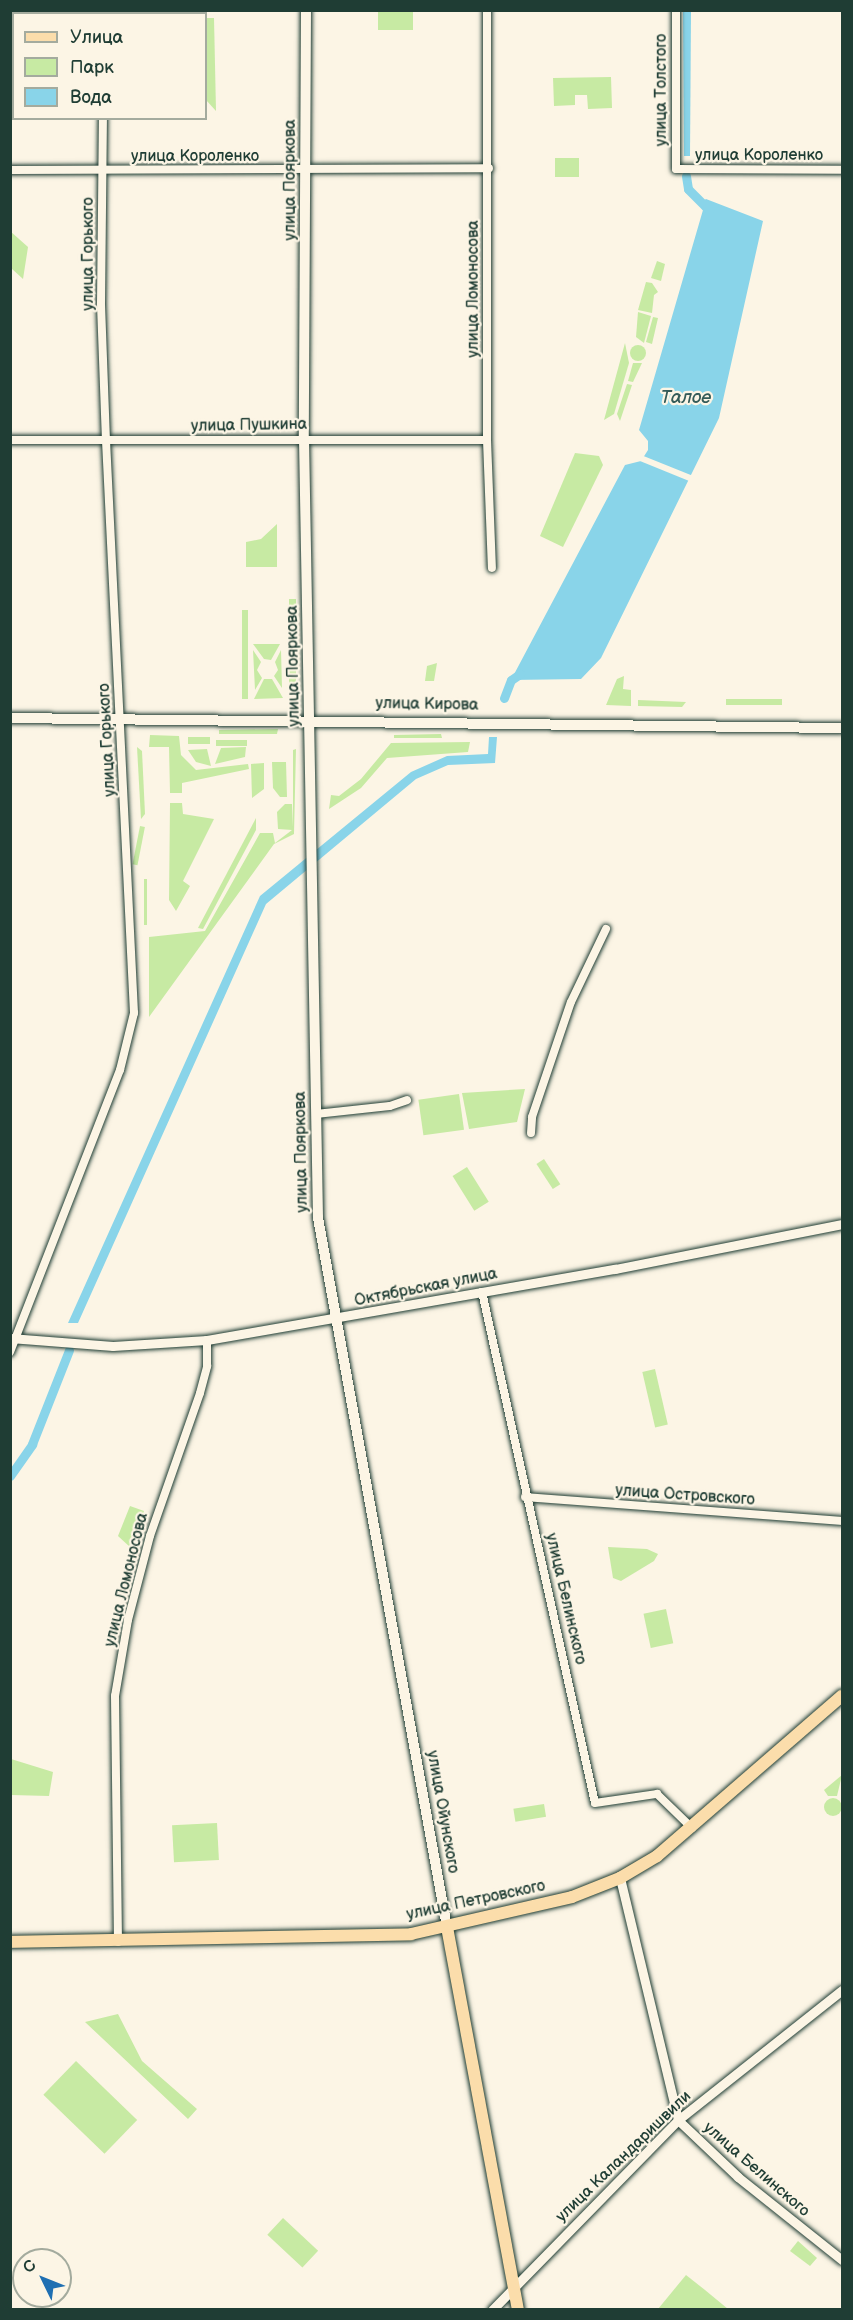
<!DOCTYPE html>
<meta charset="utf-8">
<style>
body{margin:0}
#map{position:relative;width:853px;height:2320px;overflow:hidden;background:#fcf5e5;font-family:"Balsamiq Sans",sans-serif}
div>[style]{position:absolute}
.green>*{inset:0;background:#c7eaa3;transform-origin:0 0}
.round{border-radius:50%}
.water>*{inset:0;background:#89d4e9}
.pier>*{inset:0;background:#fcf5e5;transform-origin:0 0}
.canal>*{height:9px;margin:-4.5px;padding:0 4.5px;transform-origin:4.5px;border-radius:4.5px;background:#89d4e9}
.roads{filter:drop-shadow(0 0 2px #1f3d34) drop-shadow(0 0 2px #1f3d34)}
.minor>*{height:8px;margin:-4px;padding:0 4px;transform-origin:4px;border-radius:4px;background:#fcf5e5}
.tertiary>*{height:9px;margin:-4.5px;padding:0 4.5px;transform-origin:4.5px;border-radius:4.5px;background:#fcf5e5}
.secondary>*{height:10px;margin:-5px;padding:0 5px;transform-origin:5px;border-radius:5px;background:#fcf5e5}
.primary>*{height:12px;margin:-6px;padding:0 6px;transform-origin:6px;border-radius:6px;background:#fbddab}
span{translate:-50% -50%;white-space:nowrap;text-align:center;line-height:1.15;-webkit-text-stroke:4.5px #fcf5e5;paint-order:stroke}
.street-label{font-size:16px;color:#1f3d34}
.water-label{font-size:18px;color:#345b58;font-style:italic}
.frame{position:absolute;inset:0;border:12px solid #1f3d34;pointer-events:none}
.legend{position:absolute;left:12px;top:12px;width:195px;height:108px;box-sizing:border-box;background:#fcf5e5;border:2px solid #a4ab9e;margin:0;padding:8px 10px;list-style:none;font-size:18px;color:#1f3d34}
.legend li{display:flex;align-items:center;gap:12px;height:30px}
.legend b{width:30px;border:2px solid #a4ab9e}
.north{position:absolute;left:12px;top:2248px;width:60px;height:60px;box-sizing:border-box;background:#fcf5e5;border:2px solid #a4ab9e;border-radius:50%;rotate:313deg;font-size:16px;font-weight:700;line-height:24px;text-align:center;color:#1f3d34}
.north::after{content:'';display:block;margin:auto;width:21px;height:27px;background:#1f6fb2;clip-path:polygon(50% 0,100% 100%,50% 72%,0 100%)}
</style>
<div id="map">
<div class="green">
<i style="left:378px;top:11px;width:35px;height:19px"></i>
<i style="clip-path:polygon(206px 18px,214px 18px,216px 111px,206px 100px)"></i>
<i style="clip-path:polygon(611px 77px,612px 108px,588px 109px,587px 95px,575px 95px,575px 105px,554px 106px,553px 78px)"></i>
<i style="left:555px;top:158px;width:24px;height:19px"></i>
<i style="clip-path:polygon(10px 231px,28px 247px,23px 279px,11px 268px)"></i>
<i style="clip-path:polygon(657px 261px,665px 264px,661px 281px,651px 278px)"></i>
<i style="clip-path:polygon(646px 282px,652px 283px,658px 292px,654px 295px,652px 313px,638px 310px)"></i>
<i style="clip-path:polygon(638px 312px,651px 316px,644px 343px,636px 337px)"></i>
<i style="clip-path:polygon(653px 317px,658px 318px,652px 344px,646px 342px)"></i>
<i style="clip-path:polygon(625px 343px,629px 363px,614px 414px,604px 420px)"></i>
<i class="round" style="left:630px;top:345px;width:16px;height:16px"></i>
<i style="clip-path:polygon(633px 363px,642px 363px,633px 382px,628px 381px)"></i>
<i style="clip-path:polygon(627px 384px,632px 385px,620px 421px,617px 414px)"></i>
<i style="clip-path:polygon(575px 453px,599px 456px,603px 465px,563px 547px,540px 536px)"></i>
<i style="clip-path:polygon(277px 524px,277px 567px,246px 567px,246px 542px,261px 539px)"></i>
<i style="left:289px;top:599px;width:7px;height:98px"></i>
<i style="left:242px;top:610px;width:6px;height:89px"></i>
<i style="clip-path:polygon(253px 644px,280px 644px,271px 660px,264px 659px)"></i>
<i style="clip-path:polygon(253px 650px,261px 662px,257px 670px,262px 678px,255px 690px)"></i>
<i style="clip-path:polygon(281px 650px,282px 688px,274px 676px,278px 670px,275px 662px)"></i>
<i style="clip-path:polygon(437px 663px,434px 681px,425px 681px,427px 666px)"></i>
<i style="clip-path:polygon(624px 676px,623px 689px,631px 690px,631px 706px,606px 705px,617px 679px)"></i>
<i style="clip-path:polygon(264px 679px,272px 679px,283px 698px,254px 699px)"></i>
<i style="left:782px;top:699px;width:6px;height:56px;rotate:90deg"></i>
<i style="clip-path:polygon(638px 700px,686px 702px,682px 707px,638px 706px)"></i>
<i style="clip-path:polygon(278px 729px,277px 734px,219px 734px,219px 730px)"></i>
<i style="clip-path:polygon(441px 734px,442px 738px,394px 738px,394px 735px)"></i>
<i style="clip-path:polygon(150px 735px,179px 736px,181px 755px,196px 770px,248px 764px,249px 769px,182px 783px,182px 793px,170px 793px,169px 747px,149px 747px)"></i>
<i style="left:210px;top:737px;width:7px;height:22px;rotate:90deg"></i>
<i style="left:216px;top:740px;width:31px;height:6px"></i>
<i style="clip-path:polygon(470px 742px,468px 752px,387px 758px,361px 788px,329px 809px,331px 795px,339px 796px,361px 779px,391px 743px)"></i>
<i style="clip-path:polygon(137px 747px,142px 751px,145px 814px,141px 819px)"></i>
<i style="clip-path:polygon(246px 747px,245px 757px,215px 764px,221px 748px)"></i>
<i style="clip-path:polygon(207px 749px,211px 766px,196px 762px,188px 750px)"></i>
<i style="clip-path:polygon(296px 749px,294px 834px,274px 844px,149px 1017px,149px 937px,205px 931px,260px 833px,273px 833px,275px 843px,292px 830px,278px 829px,277px 812px,285px 804px,292px 804px,293px 827px,293px 750px)"></i>
<i style="clip-path:polygon(272px 762px,286px 762px,287px 797px,280px 797px,273px 788px)"></i>
<i style="clip-path:polygon(264px 763px,264px 789px,252px 798px,251px 764px)"></i>
<i style="clip-path:polygon(170px 803px,182px 803px,183px 814px,214px 819px,183px 881px,190px 886px,176px 911px,169px 900px)"></i>
<i style="clip-path:polygon(256px 818px,256px 830px,203px 929px,198px 928px)"></i>
<i style="left:140px;top:826px;width:5px;height:39px;rotate:11deg"></i>
<i style="left:144px;top:879px;width:3px;height:46px"></i>
<i style="clip-path:polygon(525px 1089px,517px 1122px,469px 1129px,462px 1093px)"></i>
<i style="left:459px;top:1094px;width:36px;height:41px;rotate:82deg"></i>
<i style="left:544px;top:1159px;width:30px;height:9px;rotate:57deg"></i>
<i style="left:467px;top:1167px;width:41px;height:17px;rotate:58deg"></i>
<i style="left:655px;top:1369px;width:57px;height:13px;rotate:77deg"></i>
<i style="clip-path:polygon(130px 1506px,144px 1511px,131px 1548px,118px 1536px)"></i>
<i style="clip-path:polygon(608px 1547px,647px 1549px,658px 1554px,654px 1561px,621px 1581px,613px 1578px)"></i>
<i style="left:666px;top:1609px;width:35px;height:23px;rotate:78deg"></i>
<i style="clip-path:polygon(11px 1759px,53px 1772px,49px 1796px,11px 1795px)"></i>
<i style="clip-path:polygon(842px 1775px,837px 1796px,828px 1796px,824px 1790px)"></i>
<i class="round" style="left:824px;top:1798px;width:18px;height:18px"></i>
<i style="left:544px;top:1804px;width:13px;height:31px;rotate:81deg"></i>
<i style="left:217px;top:1823px;width:37px;height:45px;rotate:87deg"></i>
<i style="clip-path:polygon(118px 2014px,142px 2061px,197px 2109px,188px 2119px,85px 2022px)"></i>
<i style="left:76px;top:2061px;width:85px;height:47px;rotate:44deg"></i>
<i style="left:283px;top:2218px;width:48px;height:23px;rotate:43deg"></i>
<i style="clip-path:polygon(798px 2241px,817px 2258px,810px 2266px,790px 2251px)"></i>
<i style="clip-path:polygon(686px 2275px,705px 2290px,728px 2309px,658px 2309px)"></i>
</div>
<div class="water">
<i style="clip-path:polygon(683px 11px,691px 11px,690px 156px,684px 156px)"></i>
<i style="clip-path:polygon(706px 199px,763px 221px,719px 418px,601px 658px,581px 679px,511px 680px,625px 465px,641px 461px,648px 450px,648px 441px,639px 430px,703px 210px,699px 204px)"></i>
<i style="clip-path:polygon(489px 737px,497px 737px,495px 763px,448px 765px,416px 779px,266px 904px,78px 1323px,68px 1323px,260px 896px,411px 772px,447px 756px,488px 754px)"></i>
</div>
<div class="pier">
<i style="left:641px;top:455px;width:57px;height:6px;rotate:22deg"></i>
</div>
<div class="canal">
<i style="left:686px;top:176px;width:13px;rotate:81deg"></i>
<i style="left:688px;top:189px;width:30px;rotate:45deg"></i>
<i style="left:504px;top:698px;width:19px;rotate:-69deg"></i>
<i style="left:511px;top:680px;width:11px;rotate:-34deg"></i>
<i style="left:10px;top:1476px;width:39px;rotate:-55deg"></i>
<i style="left:32px;top:1444px;width:101px;rotate:-68.5deg"></i>
</div>
<div class="roads">
<div class="minor">
<i style="left:487px;top:10px;width:430px;rotate:90deg"></i>
<i style="left:487px;top:440px;width:128px;rotate:87.8deg"></i>
<i style="left:676px;top:10px;width:159px;rotate:90deg"></i>
<i style="left:676px;top:169px;width:166px;rotate:0.3deg"></i>
<i style="left:104px;top:14px;width:4px;rotate:-90deg"></i>
<i style="left:10px;top:170px;width:479px;rotate:-0.2deg"></i>
<i style="left:10px;top:440px;width:477px"></i>
<i style="left:316px;top:1114px;width:74px;rotate:-6.2deg"></i>
<i style="left:390px;top:1106px;width:18px;rotate:-19deg"></i>
<i style="left:531px;top:1133px;width:16px;rotate:-86deg"></i>
<i style="left:532px;top:1117px;width:121px;rotate:-71.3deg"></i>
<i style="left:571px;top:1002px;width:81px;rotate:-64.4deg"></i>
<i style="left:482px;top:1292px;width:523px;rotate:77.53deg"></i>
<i style="left:595px;top:1803px;width:63px;rotate:-8.3deg"></i>
<i style="left:657px;top:1794px;width:49px;rotate:44.2deg"></i>
<i style="left:10px;top:1352px;width:303px;rotate:-68.7deg"></i>
<i style="left:120px;top:1070px;width:59px;rotate:-76.2deg"></i>
<i style="left:134px;top:1013px;width:573px;rotate:-92.8deg"></i>
<i style="left:106px;top:441px;width:138px;rotate:-92.1deg"></i>
<i style="left:101px;top:303px;width:185px;rotate:-89.4deg"></i>
<i style="left:525px;top:1497px;width:318px;rotate:4.3deg"></i>
<i style="left:118px;top:1942px;width:246px;rotate:-90.7deg"></i>
<i style="left:115px;top:1696px;width:77px;rotate:-80.3deg"></i>
<i style="left:128px;top:1620px;width:87px;rotate:-75.3deg"></i>
<i style="left:150px;top:1536px;width:151px;rotate:-70.7deg"></i>
<i style="left:200px;top:1393px;width:28px;rotate:-75deg"></i>
<i style="left:207px;top:1366px;width:26px;rotate:-90deg"></i>
</div>
<div class="tertiary">
<i style="left:10px;top:1338px;width:103px;rotate:4.4deg"></i>
<i style="left:113px;top:1346px;width:94px;rotate:-3.7deg"></i>
<i style="left:207px;top:1340px;width:414px;rotate:-9.9deg"></i>
<i style="left:615px;top:1269px;width:231px;rotate:-11.2deg"></i>
<i style="left:620px;top:1878px;width:249px;rotate:76.5deg"></i>
<i style="left:678px;top:2120px;width:83px;rotate:43.5deg"></i>
<i style="left:738px;top:2177px;width:133px;rotate:38.6deg"></i>
<i style="left:492px;top:2310px;width:266px;rotate:-45.6deg"></i>
<i style="left:678px;top:2120px;width:209px;rotate:-38.4deg"></i>
</div>
<div class="secondary">
<i style="left:306px;top:10px;width:429px;rotate:90.3deg"></i>
<i style="left:304px;top:439px;width:779px;rotate:88.97deg"></i>
<i style="left:318px;top:1218px;width:721px;rotate:79.69deg"></i>
<i style="left:10px;top:718px;width:832px;rotate:0.69deg"></i>
</div>
<div class="primary">
<i style="left:447px;top:1927px;width:390px;rotate:79.5deg"></i>
<i style="left:10px;top:1942px;width:401px;rotate:-1.1deg"></i>
<i style="left:411px;top:1934px;width:165px;rotate:-12.9deg"></i>
<i style="left:572px;top:1897px;width:52px;rotate:-21.6deg"></i>
<i style="left:620px;top:1878px;width:43px;rotate:-30.7deg"></i>
<i style="left:657px;top:1856px;width:245px;rotate:-40.9deg"></i>
</div>
</div>
<div class="street-label">
<span style="left:662px;top:90px;rotate:-90deg">улица Толстого</span>
<span style="left:759px;top:156px">улица Короленко</span>
<span style="left:195px;top:157px">улица Короленко</span>
<span style="left:291px;top:180px;rotate:-90deg">улица Пояркова</span>
<span style="left:89px;top:254px;rotate:-90deg">улица Горького</span>
<span style="left:474px;top:289px;rotate:-90deg">улица Ломоносова</span>
<span style="left:249px;top:426px;rotate:-1deg">улица Пушкина</span>
<span style="left:294px;top:666px;rotate:-91deg">улица Пояркова</span>
<span style="left:427px;top:705px;rotate:1deg">улица Кирова</span>
<span style="left:108px;top:740px;rotate:-93deg">улица Горького</span>
<span style="left:302px;top:1152px;rotate:-91deg">улица Пояркова</span>
<span style="left:426px;top:1288px;rotate:-11deg">Октябрьская улица</span>
<span style="left:685px;top:1496px;rotate:4deg">улица Островского</span>
<span style="left:127px;top:1580px;rotate:-76deg">улица Ломоносова</span>
<span style="left:565px;top:1599px;rotate:77deg">улица Белинского</span>
<span style="left:442px;top:1812px;rotate:80deg">улица Ойунского</span>
<span style="left:476px;top:1901px;rotate:-12deg">улица Петровского</span>
<span style="left:624px;top:2157px;rotate:-44deg">улица Каландаришвили</span>
<span style="left:756px;top:2170px;rotate:41deg">улица Белинского</span>
</div>
<div class="water-label">
<span style="left:686px;top:398px">Талое</span>
</div>
<div class="frame"></div>
<ul class="legend">
<li><b style="height:8px;background:#fbddab"></b>Улица</li>
<li><b style="height:16px;background:#c7eaa3"></b>Парк</li>
<li><b style="height:16px;background:#89d4e9"></b>Вода</li>
</ul>
<div class="north">С</div>
</div>
